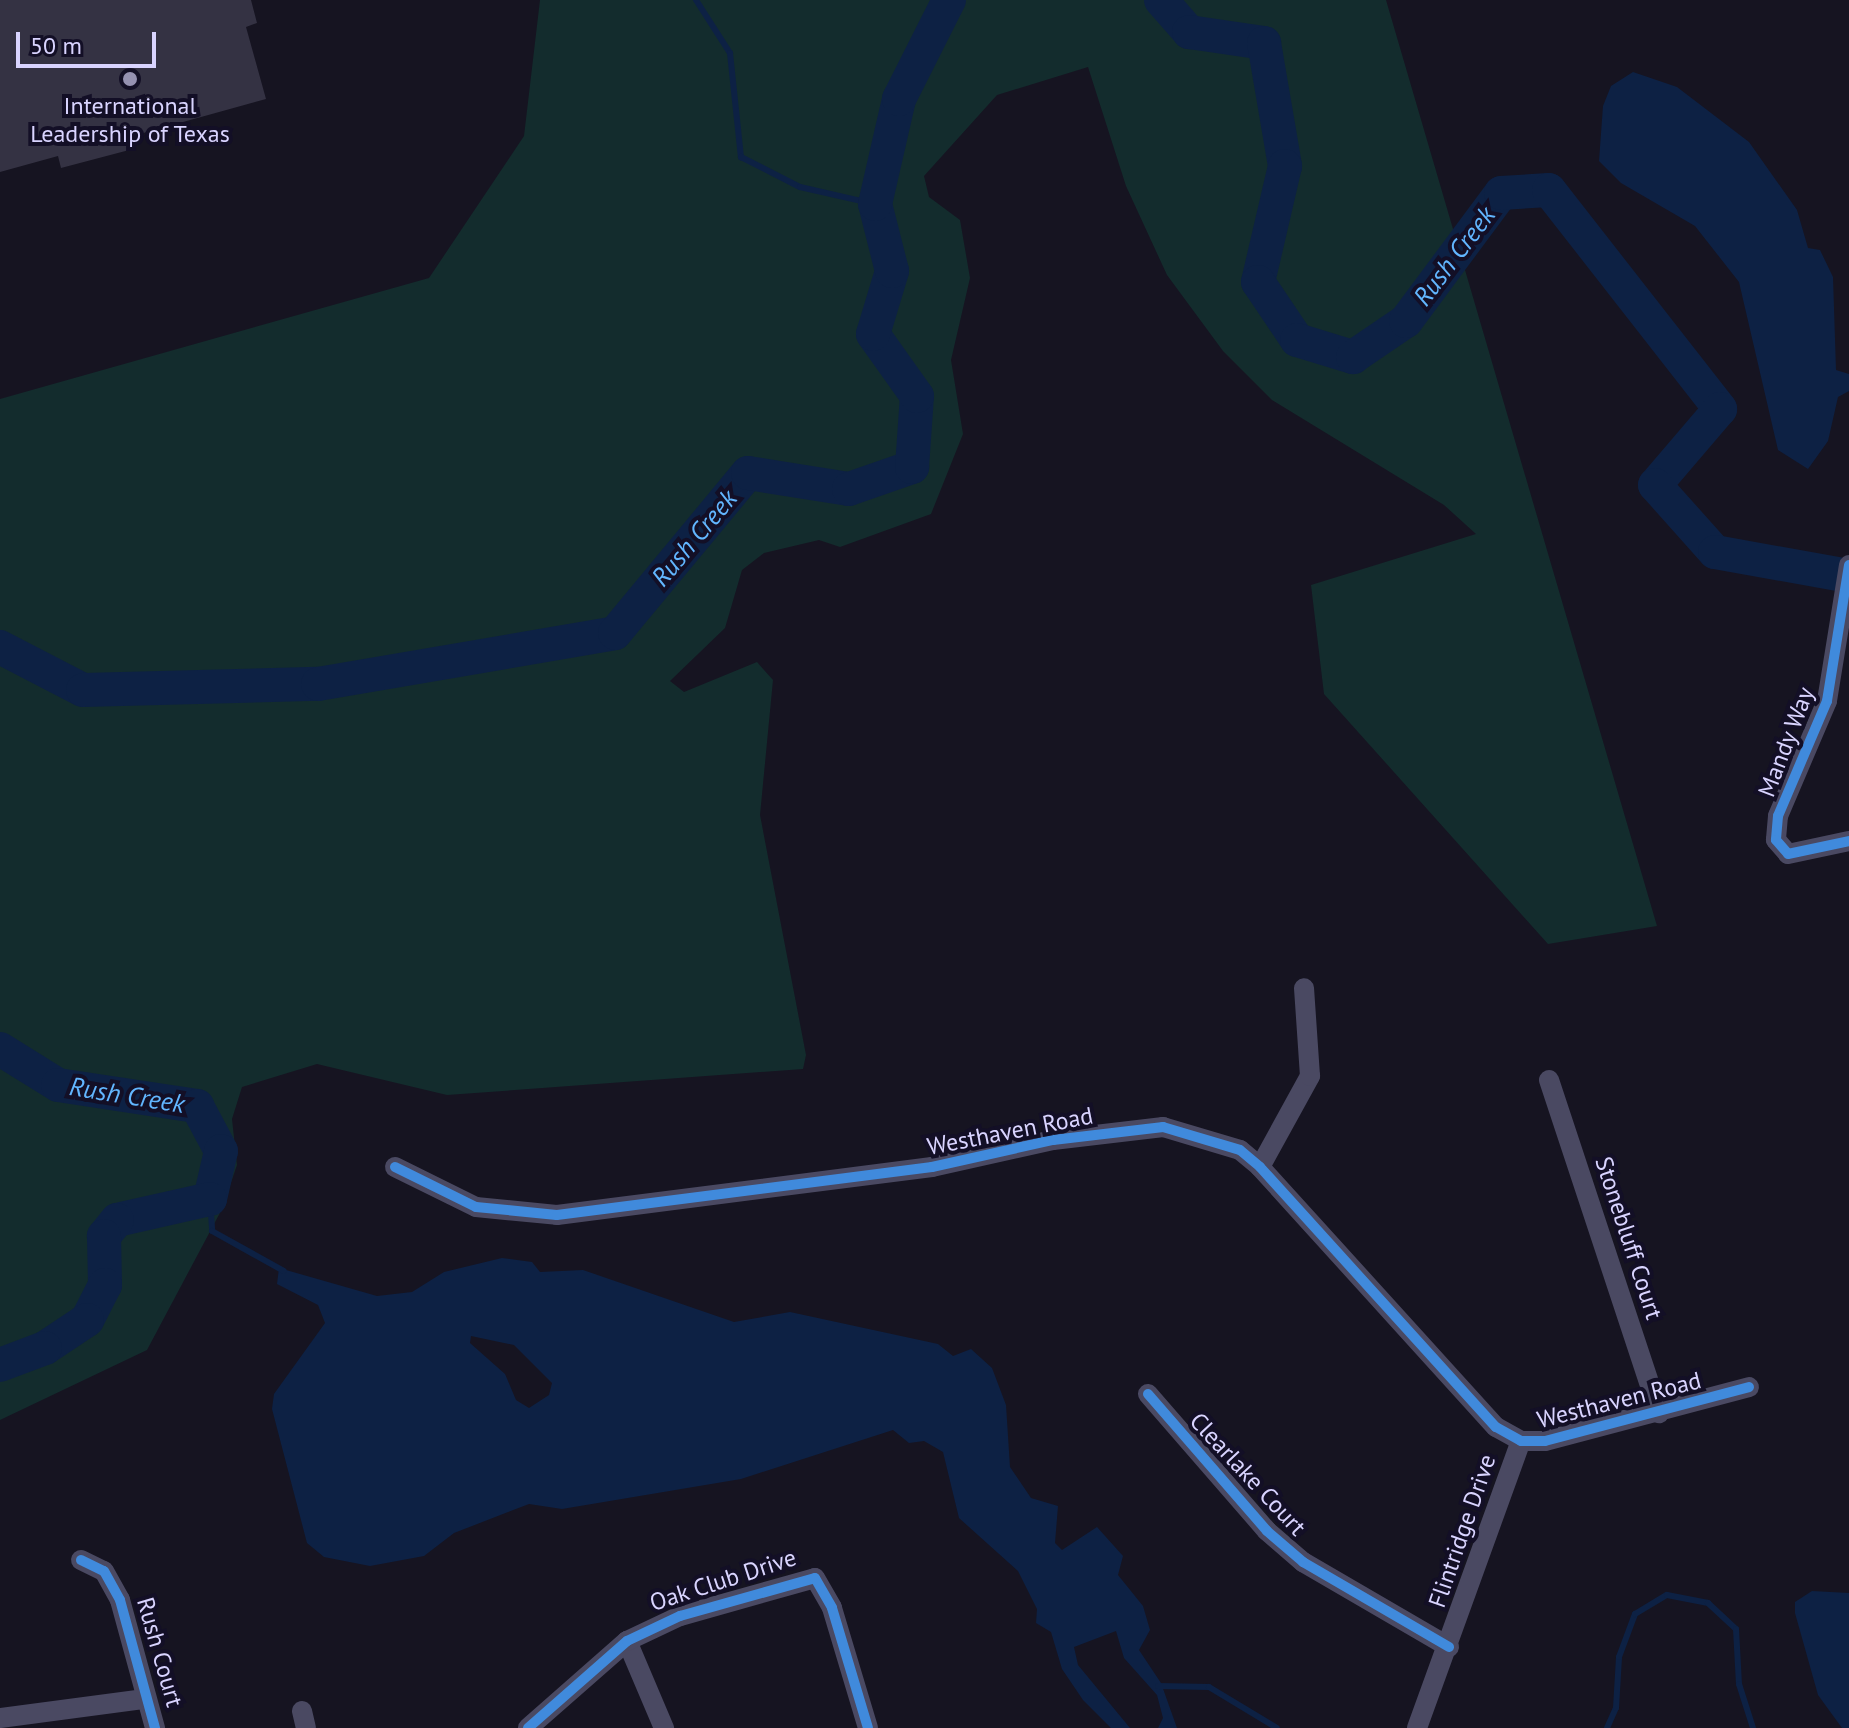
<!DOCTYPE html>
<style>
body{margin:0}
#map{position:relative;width:1849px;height:1728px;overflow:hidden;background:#161421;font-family:"PT Sans",sans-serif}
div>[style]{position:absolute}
.green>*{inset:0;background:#132c2d}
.water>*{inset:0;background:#0d2144}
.stream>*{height:6px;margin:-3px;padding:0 3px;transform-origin:3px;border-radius:3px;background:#0d2144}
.river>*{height:34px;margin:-17px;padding:0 17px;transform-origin:17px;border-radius:17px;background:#0d2144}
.building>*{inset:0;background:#343243}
.minor>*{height:20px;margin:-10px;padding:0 10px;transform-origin:10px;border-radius:10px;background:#4a4962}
.cycleway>*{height:10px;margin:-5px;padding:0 5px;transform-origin:5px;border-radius:5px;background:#408adc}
.dots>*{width:22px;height:22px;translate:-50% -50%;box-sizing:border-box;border:4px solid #130f26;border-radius:50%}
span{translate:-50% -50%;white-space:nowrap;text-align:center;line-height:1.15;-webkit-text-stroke:8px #130f26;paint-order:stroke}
.poi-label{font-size:24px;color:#d9d4ff}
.street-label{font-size:24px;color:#d9d4ff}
.water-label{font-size:26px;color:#62b6ff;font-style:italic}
.scale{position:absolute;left:16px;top:32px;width:140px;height:36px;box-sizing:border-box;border:4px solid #d9d4ff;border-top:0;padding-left:10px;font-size:24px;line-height:28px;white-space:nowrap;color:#d9d4ff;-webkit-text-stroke:6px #130f26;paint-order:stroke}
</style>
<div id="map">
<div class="green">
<i style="clip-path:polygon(540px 0,1386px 0,1657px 926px,1548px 944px,1324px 694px,1311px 585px,1476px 534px,1444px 505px,1272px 400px,1223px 351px,1167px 275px,1126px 186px,1088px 67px,997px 95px,924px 176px,929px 197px,960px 220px,970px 278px,951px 360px,963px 434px,931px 514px,840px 547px,819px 540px,764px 553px,742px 570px,725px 628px,670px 681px,684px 692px,757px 662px,773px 680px,760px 815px,806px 1055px,803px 1069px,447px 1095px,317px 1064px,242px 1087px,232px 1119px,237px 1165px,222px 1209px,147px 1350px,0 1420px,0 399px,429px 278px,524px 136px)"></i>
</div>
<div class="water">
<i style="clip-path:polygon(1633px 72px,1677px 87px,1749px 142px,1797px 210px,1808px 248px,1820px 250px,1833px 277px,1836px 370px,1849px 374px,1849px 391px,1838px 397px,1828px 441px,1808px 469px,1778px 450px,1739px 282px,1695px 226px,1621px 183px,1599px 161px,1603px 106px,1611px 86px)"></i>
<i style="clip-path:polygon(evenodd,502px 1258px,532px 1262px,540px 1272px,583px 1270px,734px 1322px,790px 1312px,938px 1344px,953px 1356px,971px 1349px,992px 1368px,1006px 1405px,1010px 1467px,1031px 1498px,1058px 1506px,1055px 1543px,1062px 1550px,1097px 1527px,1123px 1556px,1118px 1575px,1143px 1606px,1150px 1630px,1139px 1650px,1161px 1683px,1177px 1728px,1158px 1728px,1163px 1718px,1157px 1695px,1124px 1658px,1116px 1631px,1074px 1647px,1078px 1665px,1130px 1728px,1111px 1728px,1083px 1700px,1062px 1669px,1051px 1632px,1036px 1623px,1037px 1609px,1018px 1571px,959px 1518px,943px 1452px,924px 1441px,909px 1443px,893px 1430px,741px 1479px,562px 1509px,529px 1504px,454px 1533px,424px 1556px,370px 1566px,324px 1557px,307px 1543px,272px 1409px,274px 1394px,325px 1323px,318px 1305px,277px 1284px,279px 1268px,377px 1296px,412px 1292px,444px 1272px,502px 1258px,471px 1336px,514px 1345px,552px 1383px,549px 1395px,529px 1408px,516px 1400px,505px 1374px,470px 1343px,471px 1336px)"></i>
<i style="clip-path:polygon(1812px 1591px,1849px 1593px,1849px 1728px,1842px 1728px,1818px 1695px,1795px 1613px,1795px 1602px)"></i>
</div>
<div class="stream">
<i style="left:696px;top:0;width:63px;rotate:57.3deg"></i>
<i style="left:730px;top:53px;width:105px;rotate:84deg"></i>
<i style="left:741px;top:157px;width:66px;rotate:27deg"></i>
<i style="left:800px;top:187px;width:77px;rotate:12.8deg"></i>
<i style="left:210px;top:1199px;width:32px;rotate:86deg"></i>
<i style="left:212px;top:1231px;width:82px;rotate:29.1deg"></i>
<i style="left:1158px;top:1686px;width:51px;rotate:1.1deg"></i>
<i style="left:1209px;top:1687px;width:79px;rotate:31.1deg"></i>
<i style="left:1607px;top:1728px;width:22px;rotate:-66deg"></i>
<i style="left:1616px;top:1708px;width:51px;rotate:-86.6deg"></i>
<i style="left:1619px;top:1657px;width:46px;rotate:-69.6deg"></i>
<i style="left:1635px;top:1614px;width:37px;rotate:-31deg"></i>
<i style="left:1667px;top:1595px;width:42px;rotate:11deg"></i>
<i style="left:1708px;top:1603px;width:38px;rotate:43deg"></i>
<i style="left:1736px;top:1629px;width:55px;rotate:86.9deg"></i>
<i style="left:1739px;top:1684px;width:46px;rotate:72.3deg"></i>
</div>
<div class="river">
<i style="left:1161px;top:0;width:43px;rotate:48.8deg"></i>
<i style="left:1189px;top:32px;width:76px;rotate:8.3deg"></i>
<i style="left:1264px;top:43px;width:125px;rotate:80.3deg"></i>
<i style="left:1285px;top:166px;width:119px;rotate:103.1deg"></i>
<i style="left:1258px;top:282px;width:70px;rotate:56.1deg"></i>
<i style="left:1297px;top:340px;width:59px;rotate:16.9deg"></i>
<i style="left:1353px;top:357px;width:64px;rotate:-34.2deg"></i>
<i style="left:1406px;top:321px;width:159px;rotate:-53.4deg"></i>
<i style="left:1501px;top:193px;width:48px;rotate:-3.6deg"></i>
<i style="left:1549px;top:190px;width:278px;rotate:52deg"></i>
<i style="left:1720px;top:409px;width:100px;rotate:130.5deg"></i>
<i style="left:1655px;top:485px;width:90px;rotate:48.2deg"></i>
<i style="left:1715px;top:552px;width:136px;rotate:10.2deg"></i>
<i style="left:0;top:647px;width:93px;rotate:27.4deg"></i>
<i style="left:83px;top:690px;width:235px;rotate:-1.5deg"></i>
<i style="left:318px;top:684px;width:301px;rotate:-9.7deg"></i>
<i style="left:615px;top:633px;width:208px;rotate:-50.3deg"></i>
<i style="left:748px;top:473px;width:102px;rotate:9deg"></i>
<i style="left:849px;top:489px;width:67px;rotate:-19.2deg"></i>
<i style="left:912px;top:467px;width:71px;rotate:-86deg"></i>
<i style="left:917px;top:396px;width:76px;rotate:-125.4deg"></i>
<i style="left:873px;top:334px;width:66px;rotate:-73.2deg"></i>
<i style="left:892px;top:271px;width:69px;rotate:-104.2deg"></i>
<i style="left:875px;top:204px;width:108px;rotate:-77.1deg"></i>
<i style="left:899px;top:99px;width:111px;rotate:-63.2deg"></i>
<i style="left:0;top:1049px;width:68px;rotate:31.8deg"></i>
<i style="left:58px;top:1085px;width:141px;rotate:8.6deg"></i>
<i style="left:197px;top:1106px;width:51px;rotate:61.9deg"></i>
<i style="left:221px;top:1151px;width:49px;rotate:102.9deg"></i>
<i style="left:210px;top:1199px;width:95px;rotate:167.3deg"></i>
<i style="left:117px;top:1220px;width:21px;rotate:129deg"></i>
<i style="left:104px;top:1236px;width:49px;rotate:88.8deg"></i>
<i style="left:105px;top:1285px;width:39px;rotate:117deg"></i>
<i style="left:87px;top:1320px;width:50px;rotate:146.3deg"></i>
<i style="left:45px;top:1348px;width:48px;rotate:159.3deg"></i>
</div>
<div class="building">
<i style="clip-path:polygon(0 0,251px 0,257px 23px,246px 27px,266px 99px,129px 137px,133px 149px,61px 168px,58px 156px,0 172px)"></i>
</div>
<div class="minor">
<i style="left:1849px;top:565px;width:138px;rotate:99.2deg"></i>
<i style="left:1827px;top:701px;width:125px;rotate:113.1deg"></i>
<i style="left:1778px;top:816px;width:24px;rotate:95deg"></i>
<i style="left:1776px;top:840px;width:18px;rotate:49deg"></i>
<i style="left:1788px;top:854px;width:62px;rotate:-12deg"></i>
<i style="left:1549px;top:1080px;width:351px;rotate:71.7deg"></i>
<i style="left:395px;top:1167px;width:90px;rotate:26.3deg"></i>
<i style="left:476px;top:1207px;width:81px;rotate:5.6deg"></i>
<i style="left:557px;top:1215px;width:378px;rotate:-7.3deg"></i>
<i style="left:932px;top:1167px;width:124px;rotate:-12.6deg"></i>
<i style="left:1053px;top:1140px;width:111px;rotate:-6.7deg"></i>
<i style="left:1163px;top:1127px;width:80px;rotate:16.6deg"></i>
<i style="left:1240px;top:1150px;width:26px;rotate:40deg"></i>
<i style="left:1260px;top:1167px;width:351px;rotate:47.8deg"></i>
<i style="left:1496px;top:1427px;width:29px;rotate:29deg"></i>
<i style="left:1521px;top:1441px;width:24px"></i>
<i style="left:1545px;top:1441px;width:211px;rotate:-14.8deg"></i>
<i style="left:1260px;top:1167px;width:104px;rotate:-61.2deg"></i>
<i style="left:1310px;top:1076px;width:88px;rotate:-93.9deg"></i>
<i style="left:1148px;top:1394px;width:181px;rotate:49deg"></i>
<i style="left:1267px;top:1531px;width:48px;rotate:40.7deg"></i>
<i style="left:1303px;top:1562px;width:169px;rotate:30.2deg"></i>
<i style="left:81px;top:1560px;width:25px;rotate:26deg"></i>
<i style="left:104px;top:1571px;width:33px;rotate:61deg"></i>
<i style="left:120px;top:1600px;width:133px;rotate:74.7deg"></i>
<i style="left:627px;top:1641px;width:95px;rotate:67deg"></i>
<i style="left:302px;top:1711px;width:17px;rotate:77deg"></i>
<i style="left:0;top:1718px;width:146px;rotate:-7.5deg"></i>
<i style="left:528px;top:1728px;width:132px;rotate:-41.3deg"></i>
<i style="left:627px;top:1641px;width:59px;rotate:-25.3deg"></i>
<i style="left:680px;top:1616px;width:140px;rotate:-15.7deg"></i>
<i style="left:815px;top:1578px;width:34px;rotate:60deg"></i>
<i style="left:832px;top:1608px;width:125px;rotate:73.3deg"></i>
<i style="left:1417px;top:1728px;width:305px;rotate:-70.1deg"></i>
</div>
<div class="cycleway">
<i style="left:1849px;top:565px;width:138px;rotate:99.2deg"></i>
<i style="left:1827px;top:701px;width:125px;rotate:113.1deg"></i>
<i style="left:1778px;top:816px;width:24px;rotate:95deg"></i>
<i style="left:1776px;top:840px;width:18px;rotate:49deg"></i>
<i style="left:1788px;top:854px;width:62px;rotate:-12deg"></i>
<i style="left:395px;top:1167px;width:90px;rotate:26.3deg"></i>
<i style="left:476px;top:1207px;width:81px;rotate:5.6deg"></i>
<i style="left:557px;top:1215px;width:378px;rotate:-7.3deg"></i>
<i style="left:932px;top:1167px;width:124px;rotate:-12.6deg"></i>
<i style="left:1053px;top:1140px;width:111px;rotate:-6.7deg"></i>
<i style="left:1163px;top:1127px;width:80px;rotate:16.6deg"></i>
<i style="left:1240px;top:1150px;width:26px;rotate:40deg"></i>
<i style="left:1260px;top:1167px;width:351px;rotate:47.8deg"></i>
<i style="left:1496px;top:1427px;width:29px;rotate:29deg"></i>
<i style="left:1521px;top:1441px;width:24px"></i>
<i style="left:1545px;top:1441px;width:211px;rotate:-14.8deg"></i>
<i style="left:1148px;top:1394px;width:181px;rotate:49deg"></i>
<i style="left:1267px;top:1531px;width:48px;rotate:40.7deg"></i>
<i style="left:1303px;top:1562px;width:169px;rotate:30.2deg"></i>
<i style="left:81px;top:1560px;width:25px;rotate:26deg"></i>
<i style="left:104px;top:1571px;width:33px;rotate:61deg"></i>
<i style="left:120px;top:1600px;width:133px;rotate:74.7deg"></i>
<i style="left:528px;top:1728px;width:132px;rotate:-41.3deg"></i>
<i style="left:627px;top:1641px;width:59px;rotate:-25.3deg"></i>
<i style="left:680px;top:1616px;width:140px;rotate:-15.7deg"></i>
<i style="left:815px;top:1578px;width:34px;rotate:60deg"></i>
<i style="left:832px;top:1608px;width:125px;rotate:73.3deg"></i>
</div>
<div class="dots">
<i style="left:130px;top:79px;background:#9591b1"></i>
</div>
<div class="poi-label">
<span style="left:130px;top:120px">International<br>Leadership of Texas</span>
</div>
<div class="street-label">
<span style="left:1786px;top:742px;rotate:-69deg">Mandy Way</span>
<span style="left:1010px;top:1131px;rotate:-11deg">Westhaven Road</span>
<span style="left:1629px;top:1238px;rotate:72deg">Stonebluff Court</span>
<span style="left:1619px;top:1400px;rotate:-14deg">Westhaven Road</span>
<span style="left:1248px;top:1474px;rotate:47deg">Clearlake Court</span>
<span style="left:1462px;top:1531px;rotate:-71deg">Flintridge Drive</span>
<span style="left:723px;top:1580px;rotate:-18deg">Oak Club Drive</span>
<span style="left:160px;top:1652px;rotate:74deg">Rush Court</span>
</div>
<div class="water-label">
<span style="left:1454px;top:256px;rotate:-53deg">Rush Creek</span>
<span style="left:694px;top:538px;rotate:-50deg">Rush Creek</span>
<span style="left:127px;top:1095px;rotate:9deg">Rush Creek</span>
</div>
<div class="scale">50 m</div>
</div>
